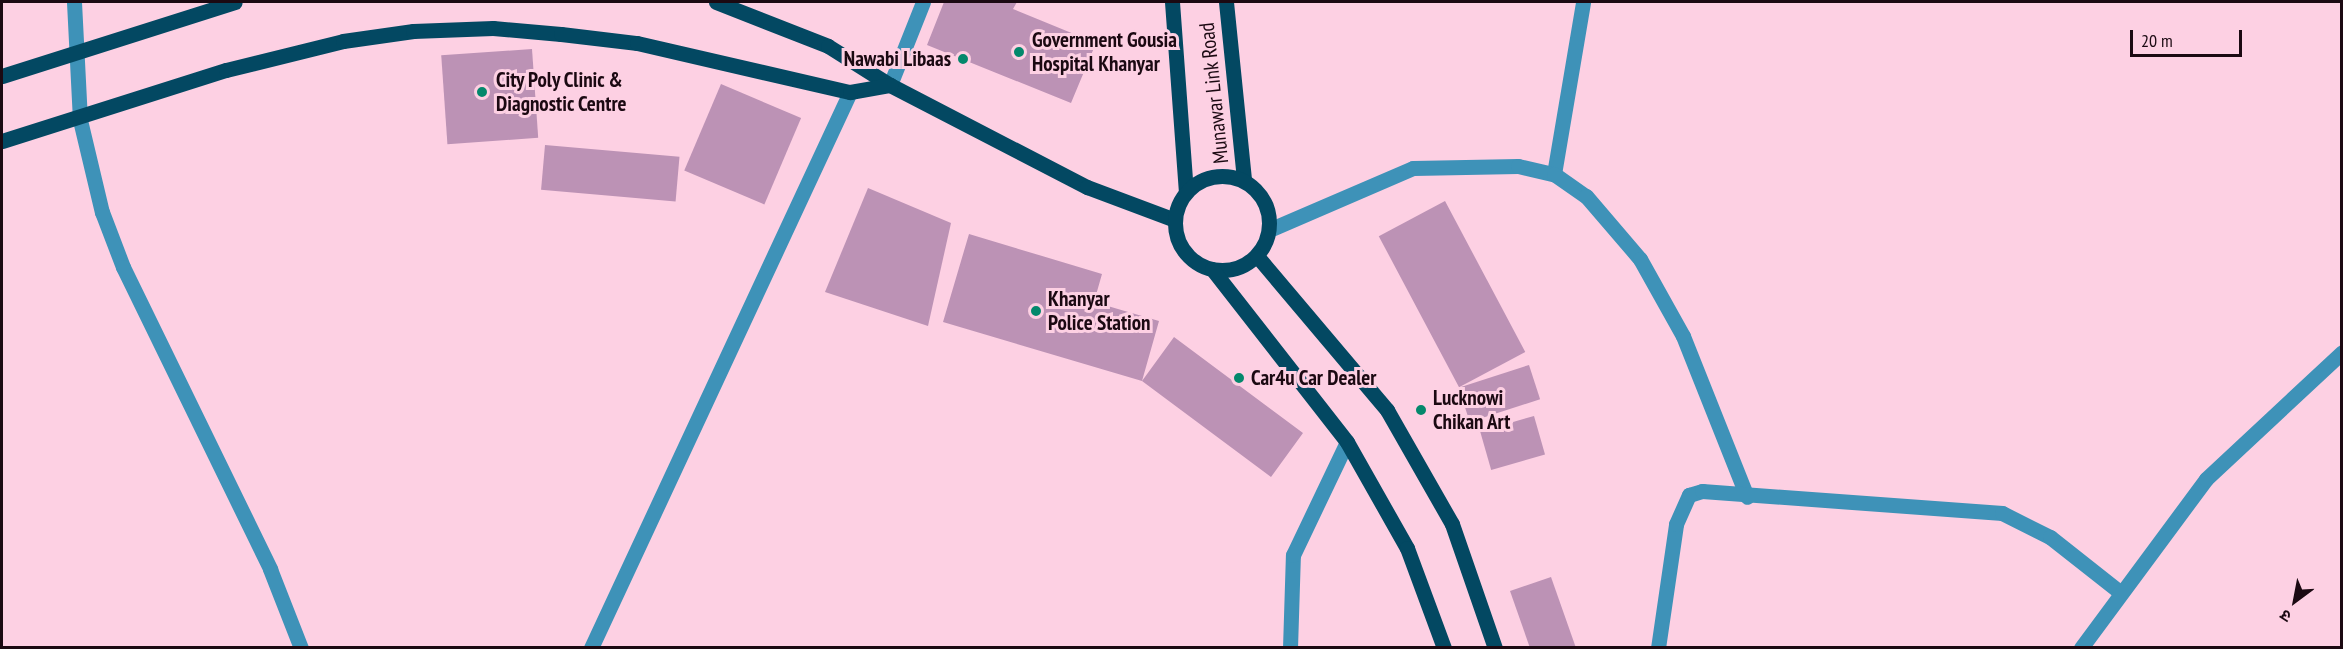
<!DOCTYPE html>
<meta charset="utf-8">
<style>
body{margin:0}
#map{position:relative;width:2343px;height:649px;overflow:hidden;background:#fdd0e3;font-family:"PT Sans Narrow","Noto Sans Devanagari",sans-serif}
div>[style]{position:absolute}
.building>*{inset:0;background:#bc92b5;transform-origin:0 0}
.minor>*{height:15px;margin:-7.5px;padding:0 7.5px;transform-origin:7.5px;border-radius:7.5px;background:#3e92b8}
.primary>*{height:15px;margin:-7.5px;padding:0 7.5px;transform-origin:7.5px;border-radius:7.5px;background:#034862}
.primary>.ring{margin:-7.5px;padding:0;box-sizing:content-box;background:none;border:15px solid #034862;border-radius:50%}
.dots>*{width:16px;height:16px;translate:-50% -50%;box-sizing:border-box;border:3px solid #fdd0e3;border-radius:50%}
span{translate:-50% -50%;white-space:nowrap;text-align:center;line-height:1.15;-webkit-text-stroke:6px #fdd0e3;paint-order:stroke}
.poi-label{font-size:21px;color:#1b0912;font-weight:700}
.left{translate:0 -50%;text-align:left}
.right{translate:-100% -50%;text-align:right}
.street-label{font-size:21px;color:#1b0912}
.frame{position:absolute;inset:0;border:3px solid #1b0912;pointer-events:none}
.north{position:absolute;left:2265px;top:571px;width:60px;height:60px;-webkit-text-stroke:4px #fdd0e3;paint-order:stroke;rotate:212deg;font-size:16px;font-weight:700;line-height:24px;text-align:center;color:#1b0912}
.north::after{content:'';display:block;margin:auto;width:21px;height:27px;background:#1b0912;clip-path:polygon(50% 0,100% 100%,50% 72%,0 100%)}
.scale{position:absolute;left:2130px;top:30px;width:112px;height:27px;box-sizing:border-box;border:3px solid #1b0912;border-top:0;padding-left:8px;font-size:18px;line-height:21px;white-space:nowrap;color:#1b0912;-webkit-text-stroke:4px #fdd0e3;paint-order:stroke}
</style>
<div id="map">
<div class="building">
<i style="clip-path:polygon(944px 2px,1017px 2px,1013px 9px,1096px 43px,1071px 103px,927px 45px)"></i>
<i style="left:532px;top:49px;width:89px;height:91px;rotate:86deg"></i>
<i style="left:721px;top:84px;width:87px;height:94px;rotate:23deg"></i>
<i style="left:545px;top:145px;width:135px;height:45px;rotate:5deg"></i>
<i style="clip-path:polygon(868px 188px,951px 223px,928px 326px,825px 292px)"></i>
<i style="left:1445px;top:201px;width:171px;height:75px;rotate:62deg"></i>
<i style="clip-path:polygon(969px 234px,1102px 274px,1094px 302px,1159px 321px,1142px 381px,1174px 337px,1303px 433px,1271px 477px,1142px 381px,943px 322px)"></i>
<i style="left:1529px;top:365px;width:36px;height:74px;rotate:72deg"></i>
<i style="left:1534px;top:416px;width:40px;height:56px;rotate:74deg"></i>
<i style="clip-path:polygon(1551px 577px,1576px 648px,1530px 648px,1510px 591px)"></i>
</div>
<div class="minor">
<i style="left:74px;top:2px;width:118px;rotate:87.1deg"></i>
<i style="left:80px;top:120px;width:95px;rotate:76.6deg"></i>
<i style="left:102px;top:212px;width:59px;rotate:69.1deg"></i>
<i style="left:123px;top:267px;width:336px;rotate:64deg"></i>
<i style="left:270px;top:569px;width:85px;rotate:68.6deg"></i>
<i style="left:890px;top:85px;width:89px;rotate:-68.3deg"></i>
<i style="left:1554px;top:174px;width:174px;rotate:-80.4deg"></i>
<i style="left:1269px;top:230px;width:157px;rotate:-23.3deg"></i>
<i style="left:1413px;top:168px;width:105px;rotate:-1.1deg"></i>
<i style="left:1518px;top:166px;width:37px;rotate:13deg"></i>
<i style="left:1554px;top:174px;width:39px;rotate:35deg"></i>
<i style="left:1586px;top:196px;width:83px;rotate:49.4deg"></i>
<i style="left:1640px;top:259px;width:88px;rotate:60.8deg"></i>
<i style="left:1683px;top:336px;width:173px;rotate:68.3deg"></i>
<i style="left:591px;top:648px;width:613px;rotate:-65.02deg"></i>
<i style="left:1290px;top:648px;width:93px;rotate:-88.2deg"></i>
<i style="left:1293px;top:555px;width:125px;rotate:-64.5deg"></i>
<i style="left:1658px;top:648px;width:125px;rotate:-81.7deg"></i>
<i style="left:1676px;top:524px;width:32px;rotate:-66deg"></i>
<i style="left:1689px;top:495px;width:14px;rotate:-17deg"></i>
<i style="left:1702px;top:491px;width:301px;rotate:4.2deg"></i>
<i style="left:2002px;top:513px;width:54px;rotate:26.6deg"></i>
<i style="left:2050px;top:537px;width:89px;rotate:38.2deg"></i>
<i style="left:2081px;top:648px;width:210px;rotate:-53.5deg"></i>
<i style="left:2206px;top:479px;width:186px;rotate:-43deg"></i>
</div>
<div class="primary">
<i style="left:716px;top:2px;width:120px;rotate:21.4deg"></i>
<i style="left:828px;top:46px;width:73px;rotate:32.2deg"></i>
<i style="left:890px;top:85px;width:222px;rotate:27.4deg"></i>
<i style="left:1087px;top:187px;width:94px;rotate:20.6deg"></i>
<i style="left:1172px;top:2px;width:190px;rotate:85.8deg"></i>
<i style="left:1226px;top:2px;width:179px;rotate:84.2deg"></i>
<i style="left:2px;top:76px;width:244px;rotate:-17.6deg"></i>
<i style="left:2px;top:141px;width:235px;rotate:-17.6deg"></i>
<i style="left:226px;top:70px;width:121px;rotate:-13.9deg"></i>
<i style="left:343px;top:41px;width:71px;rotate:-8.1deg"></i>
<i style="left:413px;top:31px;width:80px;rotate:-2.1deg"></i>
<i style="left:493px;top:28px;width:68px;rotate:5deg"></i>
<i style="left:561px;top:34px;width:77px;rotate:6.8deg"></i>
<i style="left:637px;top:43px;width:219px;rotate:13deg"></i>
<i style="left:850px;top:92px;width:41px;rotate:-9.9deg"></i>
<i class="ring" style="left:1175px;top:176px;width:79px;height:79px"></i>
<i style="left:1257px;top:256px;width:202px;rotate:49.8deg"></i>
<i style="left:1387px;top:410px;width:131px;rotate:60.3deg"></i>
<i style="left:1452px;top:524px;width:131px;rotate:70.9deg"></i>
<i style="left:1212px;top:269px;width:219px;rotate:52deg"></i>
<i style="left:1347px;top:442px;width:122px;rotate:60.5deg"></i>
<i style="left:1407px;top:548px;width:107px;rotate:69.7deg"></i>
</div>
<div class="dots">
<i style="left:1019px;top:52px;background:#04886c"></i>
<i style="left:963px;top:59px;background:#04886c"></i>
<i style="left:482px;top:92px;background:#04886c"></i>
<i style="left:1036px;top:311px;background:#04886c"></i>
<i style="left:1239px;top:378px;background:#04886c"></i>
<i style="left:1421px;top:410px;background:#04886c"></i>
</div>
<div class="poi-label">
<span class="left" style="left:1032px;top:52px">Government Gousia<br>Hospital Khanyar</span>
<span class="right" style="left:951px;top:59px">Nawabi Libaas</span>
<span class="left" style="left:496px;top:92px">City Poly Clinic &amp;<br>Diagnostic Centre</span>
<span class="left" style="left:1048px;top:311px">Khanyar<br>Police Station</span>
<span class="left" style="left:1251px;top:378px">Car4u Car Dealer</span>
<span class="left" style="left:1433px;top:410px">Lucknowi<br>Chikan Art</span>
</div>
<div class="street-label">
<span style="left:1214px;top:93px;rotate:-96deg">Munawar Link Road</span>
</div>
<div class="frame"></div>
<div class="north">उ</div>
<div class="scale">20 m</div>
</div>
